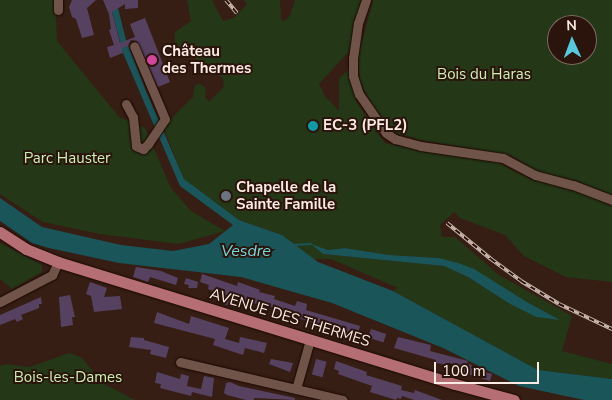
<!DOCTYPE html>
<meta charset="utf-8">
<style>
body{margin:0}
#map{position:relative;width:612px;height:400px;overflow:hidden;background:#361e14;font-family:"Nunito Sans",sans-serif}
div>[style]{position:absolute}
.green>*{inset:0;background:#243717}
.water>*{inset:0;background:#195559}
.stream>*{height:2px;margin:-1px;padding:0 1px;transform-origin:1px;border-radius:1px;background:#195559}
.building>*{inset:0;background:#574161;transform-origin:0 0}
.roads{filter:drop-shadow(0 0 1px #1c0702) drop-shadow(0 0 1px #1c0702)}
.minor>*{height:9px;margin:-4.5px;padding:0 4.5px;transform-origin:4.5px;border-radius:4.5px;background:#705449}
.major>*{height:11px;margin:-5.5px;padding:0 5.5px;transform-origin:5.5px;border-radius:5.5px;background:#b56f74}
.rail>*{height:4px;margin-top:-2px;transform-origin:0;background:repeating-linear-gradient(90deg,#2b140b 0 5.5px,#cebbb3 0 11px);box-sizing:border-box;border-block:1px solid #cebbb3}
.dots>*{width:14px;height:14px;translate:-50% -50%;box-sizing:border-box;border:2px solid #2b140b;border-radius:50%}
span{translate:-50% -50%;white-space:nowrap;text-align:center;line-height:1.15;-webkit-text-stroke:4px #2b140b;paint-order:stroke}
.poi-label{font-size:15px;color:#fcebe4;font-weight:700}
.left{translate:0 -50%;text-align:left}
.park-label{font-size:15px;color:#caf0b4}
.street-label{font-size:15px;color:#fcebe4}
.water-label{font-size:16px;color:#78d6dd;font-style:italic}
.north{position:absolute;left:547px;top:15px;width:50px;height:50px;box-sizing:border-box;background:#2b140b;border:1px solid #7f6a62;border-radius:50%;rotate:358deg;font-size:14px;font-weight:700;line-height:20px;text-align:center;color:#fcebe4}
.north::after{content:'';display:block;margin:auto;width:18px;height:22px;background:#55cadf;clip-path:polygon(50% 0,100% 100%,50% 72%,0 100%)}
.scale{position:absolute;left:434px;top:362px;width:105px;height:22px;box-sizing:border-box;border:2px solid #fcebe4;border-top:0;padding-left:6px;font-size:15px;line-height:18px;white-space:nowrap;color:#fcebe4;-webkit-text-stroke:4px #2b140b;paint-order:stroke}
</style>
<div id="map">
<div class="green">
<i style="clip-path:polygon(0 0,55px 0,57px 41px,119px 117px,145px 128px,171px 188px,191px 211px,225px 231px,178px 244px,100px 234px,43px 222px,0 194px)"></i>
<i style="clip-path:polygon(evenodd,187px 0,212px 0,223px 21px,234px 18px,247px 4px,244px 0,280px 0,281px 19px,284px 21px,290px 16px,295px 0,364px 0,351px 49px,319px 84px,325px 96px,339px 111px,339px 79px,350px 68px,356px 101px,385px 143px,445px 155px,489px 158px,532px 180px,570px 188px,612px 205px,612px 282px,566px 277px,524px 256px,505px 235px,460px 218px,454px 212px,440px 225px,442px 237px,455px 237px,499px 275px,572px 316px,562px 351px,612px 364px,612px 379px,538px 370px,393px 291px,398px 288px,331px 259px,313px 259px,282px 235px,239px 220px,184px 179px,163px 127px,193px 97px,195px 85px,200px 84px,206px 88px,205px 97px,209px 102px,224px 87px,223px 79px,217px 73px,207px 72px,191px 53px,181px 55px,175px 44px,175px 32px,191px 21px,187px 0,313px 245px,328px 250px,345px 248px,389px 255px,439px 258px,504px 289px,558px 319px,536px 317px,510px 304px,468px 277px,444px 266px,323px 254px,313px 245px)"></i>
<i style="clip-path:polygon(evenodd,373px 0,612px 0,612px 196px,534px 170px,512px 156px,420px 140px,392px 132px,377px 117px,360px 81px,358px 57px,373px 0,557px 25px,587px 25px,587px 55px,557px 55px,557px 25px)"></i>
<i style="clip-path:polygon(0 243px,42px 265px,42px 272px,12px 289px,0 279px)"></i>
<i style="clip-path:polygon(69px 353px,81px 357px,104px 384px,135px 400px,0 400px,0 366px,6px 364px,30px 367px)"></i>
</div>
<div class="water">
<i style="clip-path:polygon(110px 4px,118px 8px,126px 40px,146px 91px,184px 179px,239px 220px,282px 235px,318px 262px,393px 291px,538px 370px,612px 379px,612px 400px,584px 400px,519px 386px,443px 348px,332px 303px,241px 277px,119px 263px,49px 248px,32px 243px,0 221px,0 198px,42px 227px,121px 245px,173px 251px,209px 244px,233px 225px,180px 186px,123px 53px)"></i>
<i style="clip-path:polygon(311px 244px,328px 250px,345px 248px,389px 255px,439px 258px,458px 263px,474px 269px,527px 302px,560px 320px,536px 317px,510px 304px,468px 277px,444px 266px,323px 254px)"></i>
</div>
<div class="stream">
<i style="left:293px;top:245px;width:18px;rotate:-3deg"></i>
</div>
<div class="building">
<i style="clip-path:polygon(72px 0,96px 0,87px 8px,94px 35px,82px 38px,76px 19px,72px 17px,69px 7px)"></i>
<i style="clip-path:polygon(103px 0,138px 0,138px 8px,125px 9px,125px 4px,112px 12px,120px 43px,135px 37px,130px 24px,145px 18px,170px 82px,158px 87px,137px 41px,131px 40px,128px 46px,122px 48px,123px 53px,110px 58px,107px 47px,114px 45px,109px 30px,111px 29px,109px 14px)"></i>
<i style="clip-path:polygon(136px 267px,161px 271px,178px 278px,176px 285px,150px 277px,148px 282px,133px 277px)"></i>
<i style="clip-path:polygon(202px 274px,237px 286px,238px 282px,260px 290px,259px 292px,275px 296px,274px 299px,295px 306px,297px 301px,307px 304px,306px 310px,360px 326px,357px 337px,276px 311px,277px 309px,267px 305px,266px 308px,249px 301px,248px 304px,239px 301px,234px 307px,223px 304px,226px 295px,208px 289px,209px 285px,200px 282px)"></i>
<i style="clip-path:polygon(186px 278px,198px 282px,197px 288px,188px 288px,189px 285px,184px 284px)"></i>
<i style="clip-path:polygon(90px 282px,107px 288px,104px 297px,120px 296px,122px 309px,94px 312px,91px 296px,86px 294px)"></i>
<i style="clip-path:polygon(70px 295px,75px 317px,72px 317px,73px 325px,61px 327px,59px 297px)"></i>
<i style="clip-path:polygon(41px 297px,42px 304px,39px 304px,39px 308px,21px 315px,23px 319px,17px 322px,15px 319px,0 325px,0 315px)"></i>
<i style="clip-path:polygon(157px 312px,189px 324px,191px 316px,229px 328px,225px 339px,239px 343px,240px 337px,267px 343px,264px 353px,245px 348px,243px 355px,213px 345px,215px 339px,154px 323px)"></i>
<i style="left:371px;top:329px;width:16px;height:9px;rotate:18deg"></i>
<i style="clip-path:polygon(131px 337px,144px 338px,144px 340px,169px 347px,166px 358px,150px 354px,151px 350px,129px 347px)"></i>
<i style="clip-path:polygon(398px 337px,431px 345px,430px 351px,468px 361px,467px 364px,472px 365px,471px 368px,492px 374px,490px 381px,458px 371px,460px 366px,449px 363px,449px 365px,436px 363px,436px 360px,394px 348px)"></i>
<i style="clip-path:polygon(271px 359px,293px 363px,290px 372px,269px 364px)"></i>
<i style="left:316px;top:359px;width:11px;height:16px;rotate:15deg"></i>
<i style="clip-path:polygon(336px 361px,367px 372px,366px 375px,402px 386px,401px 390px,414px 393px,415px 390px,442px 400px,414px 400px,402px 396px,401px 399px,397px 398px,396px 400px,370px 392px,372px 386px,338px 374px,339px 371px,334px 369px)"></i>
<i style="clip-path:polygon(157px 372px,180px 379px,181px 374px,189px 376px,187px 386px,201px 389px,204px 376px,214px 378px,212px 397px,192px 392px,191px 396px,160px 388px,161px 384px,155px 383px)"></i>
<i style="clip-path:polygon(230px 382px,239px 386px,295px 398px,295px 400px,254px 398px,254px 400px,246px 400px,227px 395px,224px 393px,226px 383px)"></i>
</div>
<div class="roads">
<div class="minor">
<i style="left:366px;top:0;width:24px;rotate:109deg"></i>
<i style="left:358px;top:23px;width:35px;rotate:98deg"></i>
<i style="left:353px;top:58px;width:18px;rotate:90deg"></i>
<i style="left:353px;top:76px;width:19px;rotate:72deg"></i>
<i style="left:359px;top:94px;width:47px;rotate:55.3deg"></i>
<i style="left:386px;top:133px;width:11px;rotate:34deg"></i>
<i style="left:395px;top:139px;width:27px;rotate:15deg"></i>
<i style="left:421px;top:146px;width:83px;rotate:8.3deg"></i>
<i style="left:503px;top:158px;width:36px;rotate:28deg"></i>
<i style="left:535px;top:175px;width:39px;rotate:15deg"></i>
<i style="left:573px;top:185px;width:42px;rotate:21deg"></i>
<i style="left:58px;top:10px;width:10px;rotate:-90deg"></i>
<i style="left:126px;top:104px;width:15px;rotate:62deg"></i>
<i style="left:133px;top:117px;width:29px;rotate:84deg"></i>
<i style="left:136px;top:146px;width:8px;rotate:23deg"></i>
<i style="left:143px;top:149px;width:7px;rotate:-45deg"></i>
<i style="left:148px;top:144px;width:30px;rotate:-56deg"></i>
<i style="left:165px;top:119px;width:79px;rotate:-113deg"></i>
<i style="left:0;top:302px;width:59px;rotate:-27.4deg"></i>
<i style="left:52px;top:275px;width:14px;rotate:-65deg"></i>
<i style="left:180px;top:362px;width:167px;rotate:13.1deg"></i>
<i style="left:296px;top:389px;width:51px;rotate:-74.1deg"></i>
</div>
<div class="major">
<i style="left:0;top:232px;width:31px;rotate:33deg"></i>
<i style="left:26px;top:249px;width:35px;rotate:22deg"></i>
<i style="left:58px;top:262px;width:415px;rotate:17.1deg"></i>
<i style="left:455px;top:384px;width:61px;rotate:15.2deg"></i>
</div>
</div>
<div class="rail">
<i style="left:226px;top:0;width:17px;rotate:50deg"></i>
<i style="left:447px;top:223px;width:57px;rotate:39.3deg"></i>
<i style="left:491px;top:259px;width:37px;rotate:36deg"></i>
<i style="left:521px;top:281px;width:44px;rotate:31.2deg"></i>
<i style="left:559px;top:304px;width:59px;rotate:25.3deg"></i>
</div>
<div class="dots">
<i style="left:152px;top:60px;background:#d1479c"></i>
<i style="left:313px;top:126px;background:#0f9aa8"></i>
<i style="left:226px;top:196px;background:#6b7280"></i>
</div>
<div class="poi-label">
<span class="left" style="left:162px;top:60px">Château<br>des Thermes</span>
<span class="left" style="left:323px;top:126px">EC-3 (PFL2)</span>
<span class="left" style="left:236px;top:196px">Chapelle de la<br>Sainte Famille</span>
</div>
<div class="park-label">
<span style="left:484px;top:75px">Bois du Haras</span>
<span style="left:67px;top:159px">Parc Hauster</span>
<span style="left:68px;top:378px">Bois-les-Dames</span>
</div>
<div class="street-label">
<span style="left:290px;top:318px;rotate:17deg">AVENUE DES THERMES</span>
</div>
<div class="water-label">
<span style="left:246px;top:251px">Vesdre</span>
</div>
<div class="north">N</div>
<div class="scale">100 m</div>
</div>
